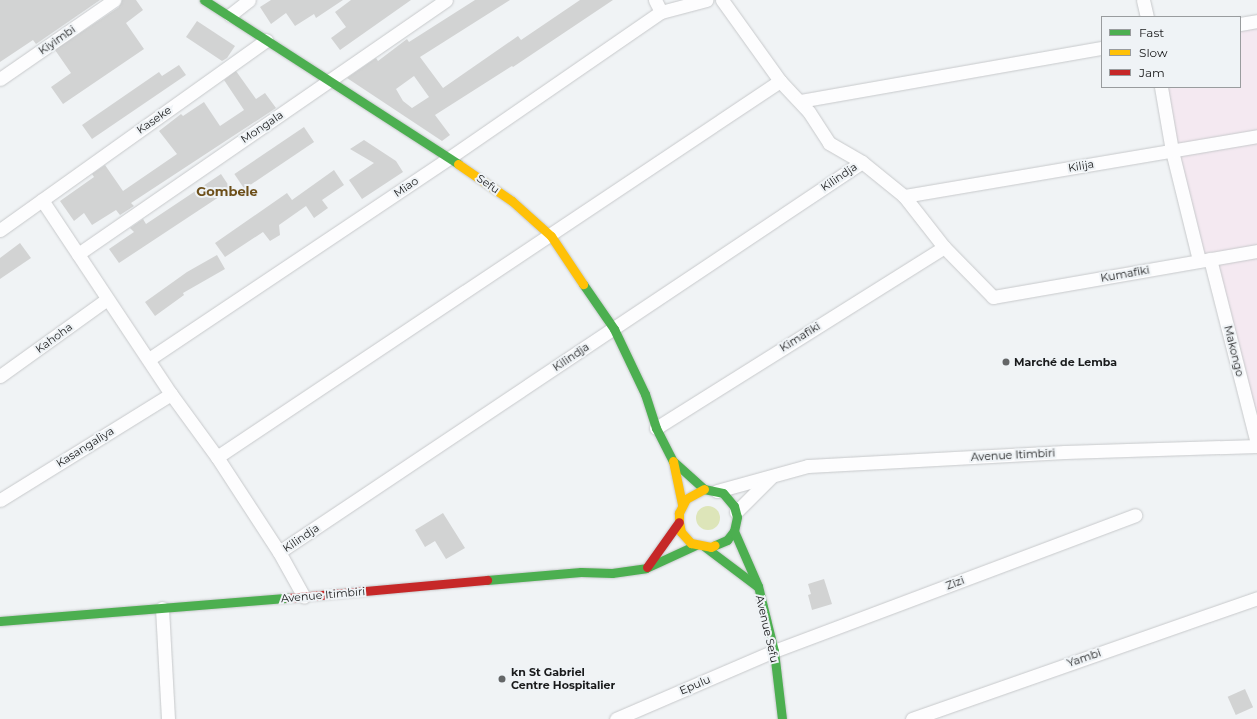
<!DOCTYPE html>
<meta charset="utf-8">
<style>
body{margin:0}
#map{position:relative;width:1257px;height:719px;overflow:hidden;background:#f0f3f5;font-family:Montserrat,sans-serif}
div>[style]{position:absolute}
.industrial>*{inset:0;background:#f4e9f1}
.green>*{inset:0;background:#dde5b9}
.round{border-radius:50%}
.building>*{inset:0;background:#d2d3d3;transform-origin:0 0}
.roads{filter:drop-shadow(0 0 1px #c7c9cb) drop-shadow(0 0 1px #c7c9cb)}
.street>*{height:13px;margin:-6.5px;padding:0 6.5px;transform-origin:6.5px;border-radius:6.5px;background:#fdfdfe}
.fast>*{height:9px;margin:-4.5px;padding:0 4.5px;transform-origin:4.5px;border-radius:4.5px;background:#4caf50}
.slow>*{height:9px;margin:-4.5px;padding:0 4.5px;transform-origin:4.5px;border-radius:4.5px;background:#ffc107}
.jam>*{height:9px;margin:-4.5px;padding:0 4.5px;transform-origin:4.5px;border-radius:4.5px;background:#c62828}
.dots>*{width:11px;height:11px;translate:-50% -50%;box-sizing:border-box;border:2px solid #eff3f6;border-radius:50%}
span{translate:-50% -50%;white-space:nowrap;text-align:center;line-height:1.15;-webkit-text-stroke:4px #eff3f6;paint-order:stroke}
.street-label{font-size:11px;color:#191a1b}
.poi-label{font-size:11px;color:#191a1b;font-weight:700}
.left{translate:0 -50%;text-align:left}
.quarter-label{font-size:13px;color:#6d4f19;font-weight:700}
.legend{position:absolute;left:1101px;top:16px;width:140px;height:72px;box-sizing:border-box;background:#eff3f6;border:1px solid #999c9e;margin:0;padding:5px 7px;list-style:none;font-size:12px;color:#191a1b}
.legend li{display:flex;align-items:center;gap:8px;height:20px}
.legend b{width:20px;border:1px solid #999c9e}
</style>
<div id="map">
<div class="industrial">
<i style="clip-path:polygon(1257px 25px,1257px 133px,1174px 147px,1163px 87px,1240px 87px,1240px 27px)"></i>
<i style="clip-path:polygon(1257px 139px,1257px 245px,1205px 256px,1175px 153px)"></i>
<i style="clip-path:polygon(1257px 255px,1257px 431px,1216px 262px)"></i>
</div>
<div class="green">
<i class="round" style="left:696px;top:506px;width:24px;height:24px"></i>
</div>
<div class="building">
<i style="clip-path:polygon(0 0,100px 0,36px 44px,33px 40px,0 62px)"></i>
<i style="clip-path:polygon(122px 0,136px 0,143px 10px,126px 23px,144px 49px,63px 104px,51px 87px,71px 73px,55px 50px,119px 7px)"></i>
<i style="clip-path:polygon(271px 0,343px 0,316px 18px,314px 14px,295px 26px,286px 13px,271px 24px,260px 7px)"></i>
<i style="clip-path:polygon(351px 0,411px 0,340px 50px,331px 38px,346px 27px,335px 12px)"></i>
<i style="clip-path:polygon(evenodd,475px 0,510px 0,420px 57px,443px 88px,518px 36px,521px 40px,580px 0,613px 0,513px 67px,512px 66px,435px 115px,450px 135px,442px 141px,347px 78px,376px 58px,378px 61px,407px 39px,409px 42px,475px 0,414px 76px,429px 97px,412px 108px,403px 101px,396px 89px,414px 76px)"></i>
<i style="clip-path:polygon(197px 21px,235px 46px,227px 58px,222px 61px,186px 37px)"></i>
<i style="clip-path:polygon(179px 65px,186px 75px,92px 139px,82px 125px,159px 72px,162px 76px)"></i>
<i style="clip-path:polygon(236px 71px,256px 99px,265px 93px,276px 108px,131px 203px,134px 206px,120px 215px,116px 210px,92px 225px,84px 213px,74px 221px,60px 201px,94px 177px,92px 174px,105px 165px,123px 191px,177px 154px,159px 131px,181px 114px,183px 116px,204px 102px,220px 126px,244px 110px,224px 80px)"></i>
<i style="left:304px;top:127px;width:18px;height:84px;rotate:56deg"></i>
<i style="clip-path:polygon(364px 140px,396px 161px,403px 172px,362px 199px,349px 180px,374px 163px,350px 149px)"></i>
<i style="clip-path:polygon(334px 170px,344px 185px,322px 200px,328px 208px,314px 218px,306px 206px,279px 225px,280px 235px,270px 241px,263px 232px,225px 257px,215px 243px,287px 193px,292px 200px)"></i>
<i style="clip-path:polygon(221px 174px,231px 189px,119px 263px,109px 249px,134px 232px,130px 228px,143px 219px,146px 224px)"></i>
<i style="clip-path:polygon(20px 243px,31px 258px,0 279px,0 258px)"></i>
<i style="clip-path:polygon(217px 255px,225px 269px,183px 293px,184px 295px,155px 316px,145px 302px,187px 272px)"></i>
<i style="clip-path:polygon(443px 513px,465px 548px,446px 559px,435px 541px,425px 547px,415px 530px)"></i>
<i style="clip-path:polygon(824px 579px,832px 604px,812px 610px,808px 595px,811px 594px,808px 584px)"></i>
<i style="left:1245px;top:689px;width:20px;height:19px;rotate:66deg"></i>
</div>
<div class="roads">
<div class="street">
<i style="left:655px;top:0;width:13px;rotate:63deg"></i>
<i style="left:722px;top:0;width:100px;rotate:54.4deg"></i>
<i style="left:780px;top:81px;width:42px;rotate:46.9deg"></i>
<i style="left:809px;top:112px;width:37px;rotate:57deg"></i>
<i style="left:829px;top:143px;width:38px;rotate:30deg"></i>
<i style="left:862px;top:162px;width:54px;rotate:39deg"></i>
<i style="left:904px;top:196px;width:65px;rotate:51.9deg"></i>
<i style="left:944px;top:247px;width:70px;rotate:45.6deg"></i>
<i style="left:993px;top:297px;width:268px;rotate:-9.9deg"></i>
<i style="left:1143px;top:0;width:17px;rotate:77deg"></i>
<i style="left:230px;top:15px;width:24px;rotate:-38deg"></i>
<i style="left:1240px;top:24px;width:17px;rotate:-10deg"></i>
<i style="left:0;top:79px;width:139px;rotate:-34.7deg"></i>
<i style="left:1161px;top:87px;width:65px;rotate:80.2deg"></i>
<i style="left:1172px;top:151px;width:112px;rotate:76.1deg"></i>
<i style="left:800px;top:101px;width:307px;rotate:-10deg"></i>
<i style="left:904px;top:196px;width:358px;rotate:-9.6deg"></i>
<i style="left:42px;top:200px;width:233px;rotate:56.4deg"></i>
<i style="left:171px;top:394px;width:78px;rotate:53.9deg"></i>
<i style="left:217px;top:457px;width:113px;rotate:56.9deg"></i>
<i style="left:279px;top:552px;width:51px;rotate:60.9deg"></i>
<i style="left:0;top:230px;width:327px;rotate:-35.5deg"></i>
<i style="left:78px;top:254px;width:447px;rotate:-34.6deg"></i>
<i style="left:1210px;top:259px;width:190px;rotate:75.7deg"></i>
<i style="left:149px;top:359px;width:361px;rotate:-33.8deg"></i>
<i style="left:449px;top:158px;width:257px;rotate:-34.6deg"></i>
<i style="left:661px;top:12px;width:47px;rotate:-14.9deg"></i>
<i style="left:0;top:376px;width:132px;rotate:-35.7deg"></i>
<i style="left:656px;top:428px;width:340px;rotate:-32.1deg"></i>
<i style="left:217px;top:457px;width:677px;rotate:-33.74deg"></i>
<i style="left:717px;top:491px;width:94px;rotate:-15.4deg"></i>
<i style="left:808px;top:466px;width:257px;rotate:-3.1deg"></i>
<i style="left:1065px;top:452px;width:192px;rotate:-1.8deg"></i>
<i style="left:0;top:500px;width:201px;rotate:-31.8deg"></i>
<i style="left:736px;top:512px;width:49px;rotate:-45deg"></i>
<i style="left:279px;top:552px;width:701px;rotate:-33.78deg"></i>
<i style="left:162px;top:608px;width:111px;rotate:86.9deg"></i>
<i style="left:616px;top:719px;width:172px;rotate:-23.3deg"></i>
<i style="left:774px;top:651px;width:386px;rotate:-20.6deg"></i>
<i style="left:912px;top:719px;width:366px;rotate:-19.3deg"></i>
</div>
<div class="fast">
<i style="left:204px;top:0;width:302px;rotate:32.8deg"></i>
<i style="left:583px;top:284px;width:55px;rotate:55.4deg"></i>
<i style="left:614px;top:329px;width:72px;rotate:64.5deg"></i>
<i style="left:645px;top:394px;width:36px;rotate:72deg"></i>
<i style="left:656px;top:428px;width:37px;rotate:63deg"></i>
<i style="left:673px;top:461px;width:42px;rotate:42.1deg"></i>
<i style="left:704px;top:489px;width:19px;rotate:12deg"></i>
<i style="left:723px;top:493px;width:17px;rotate:50deg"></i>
<i style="left:734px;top:506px;width:11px;rotate:75deg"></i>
<i style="left:737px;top:517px;width:14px;rotate:102deg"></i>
<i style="left:734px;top:531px;width:11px;rotate:128deg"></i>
<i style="left:727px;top:540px;width:13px;rotate:157deg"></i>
<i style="left:734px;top:531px;width:60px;rotate:66.4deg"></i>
<i style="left:758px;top:586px;width:67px;rotate:76.2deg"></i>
<i style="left:774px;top:651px;width:68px;rotate:83.3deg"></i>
<i style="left:705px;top:547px;width:65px;rotate:36.9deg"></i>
<i style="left:487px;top:580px;width:94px;rotate:-4.9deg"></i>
<i style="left:581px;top:572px;width:31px;rotate:2deg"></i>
<i style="left:612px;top:573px;width:34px;rotate:-8deg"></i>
<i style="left:646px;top:568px;width:55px;rotate:-24.7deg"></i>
<i style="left:0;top:621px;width:289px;rotate:-4.6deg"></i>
</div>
<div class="slow">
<i style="left:458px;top:164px;width:65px;rotate:34.4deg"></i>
<i style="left:512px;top:201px;width:52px;rotate:41.9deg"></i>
<i style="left:551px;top:236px;width:58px;rotate:56.3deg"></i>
<i style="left:673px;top:461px;width:44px;rotate:78.2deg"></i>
<i style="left:704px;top:489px;width:21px;rotate:151deg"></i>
<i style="left:686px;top:499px;width:16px;rotate:117deg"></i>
<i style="left:679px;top:513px;width:9px;rotate:90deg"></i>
<i style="left:679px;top:522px;width:10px;rotate:79deg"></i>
<i style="left:681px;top:532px;width:15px;rotate:48deg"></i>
<i style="left:691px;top:543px;width:20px;rotate:11deg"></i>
<i style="left:711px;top:547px;width:4px;rotate:-27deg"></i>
</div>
<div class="jam">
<i style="left:647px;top:567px;width:55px;rotate:-54.6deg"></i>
<i style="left:288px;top:598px;width:200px;rotate:-5.2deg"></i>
</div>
</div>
<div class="dots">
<i style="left:1006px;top:362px;background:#646667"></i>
<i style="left:502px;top:679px;background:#646667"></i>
</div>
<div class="street-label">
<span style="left:57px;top:40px;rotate:-35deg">Kiyimbi</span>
<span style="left:154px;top:120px;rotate:-35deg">Kaseke</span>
<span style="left:262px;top:127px;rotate:-34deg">Mongala</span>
<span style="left:1081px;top:166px;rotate:-9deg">Kilija</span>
<span style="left:839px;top:177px;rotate:-34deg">Kilindja</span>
<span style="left:488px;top:184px;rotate:35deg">Sefu</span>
<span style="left:406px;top:187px;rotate:-34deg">Miao</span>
<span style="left:1125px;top:274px;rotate:-10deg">Kumafiki</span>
<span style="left:800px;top:337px;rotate:-32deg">Kimafiki</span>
<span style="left:54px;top:338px;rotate:-36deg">Kahoha</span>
<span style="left:1234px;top:351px;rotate:76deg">Makongo</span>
<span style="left:571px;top:357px;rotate:-34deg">Kilindja</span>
<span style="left:85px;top:447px;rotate:-32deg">Kasangaliya</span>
<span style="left:1013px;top:455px;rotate:-3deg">Avenue Itimbiri</span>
<span style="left:301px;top:538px;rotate:-34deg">Kilindja</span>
<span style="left:955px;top:583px;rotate:-21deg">Zizi</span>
<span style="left:323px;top:595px;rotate:-5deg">Avenue Itimbiri</span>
<span style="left:767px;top:629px;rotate:77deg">Avenue Sefu</span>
<span style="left:1084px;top:658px;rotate:-19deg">Yambi</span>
<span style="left:695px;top:685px;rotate:-23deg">Epulu</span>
</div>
<div class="poi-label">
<span class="left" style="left:1014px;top:362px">Marché de Lemba</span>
<span class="left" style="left:511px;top:679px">kn St Gabriel<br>Centre Hospitalier</span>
</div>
<div class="quarter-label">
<span style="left:227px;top:191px">Gombele</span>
</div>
<ul class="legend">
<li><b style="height:5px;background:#4caf50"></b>Fast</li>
<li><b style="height:5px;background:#ffc107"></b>Slow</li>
<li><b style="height:5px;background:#c62828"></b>Jam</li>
</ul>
</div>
